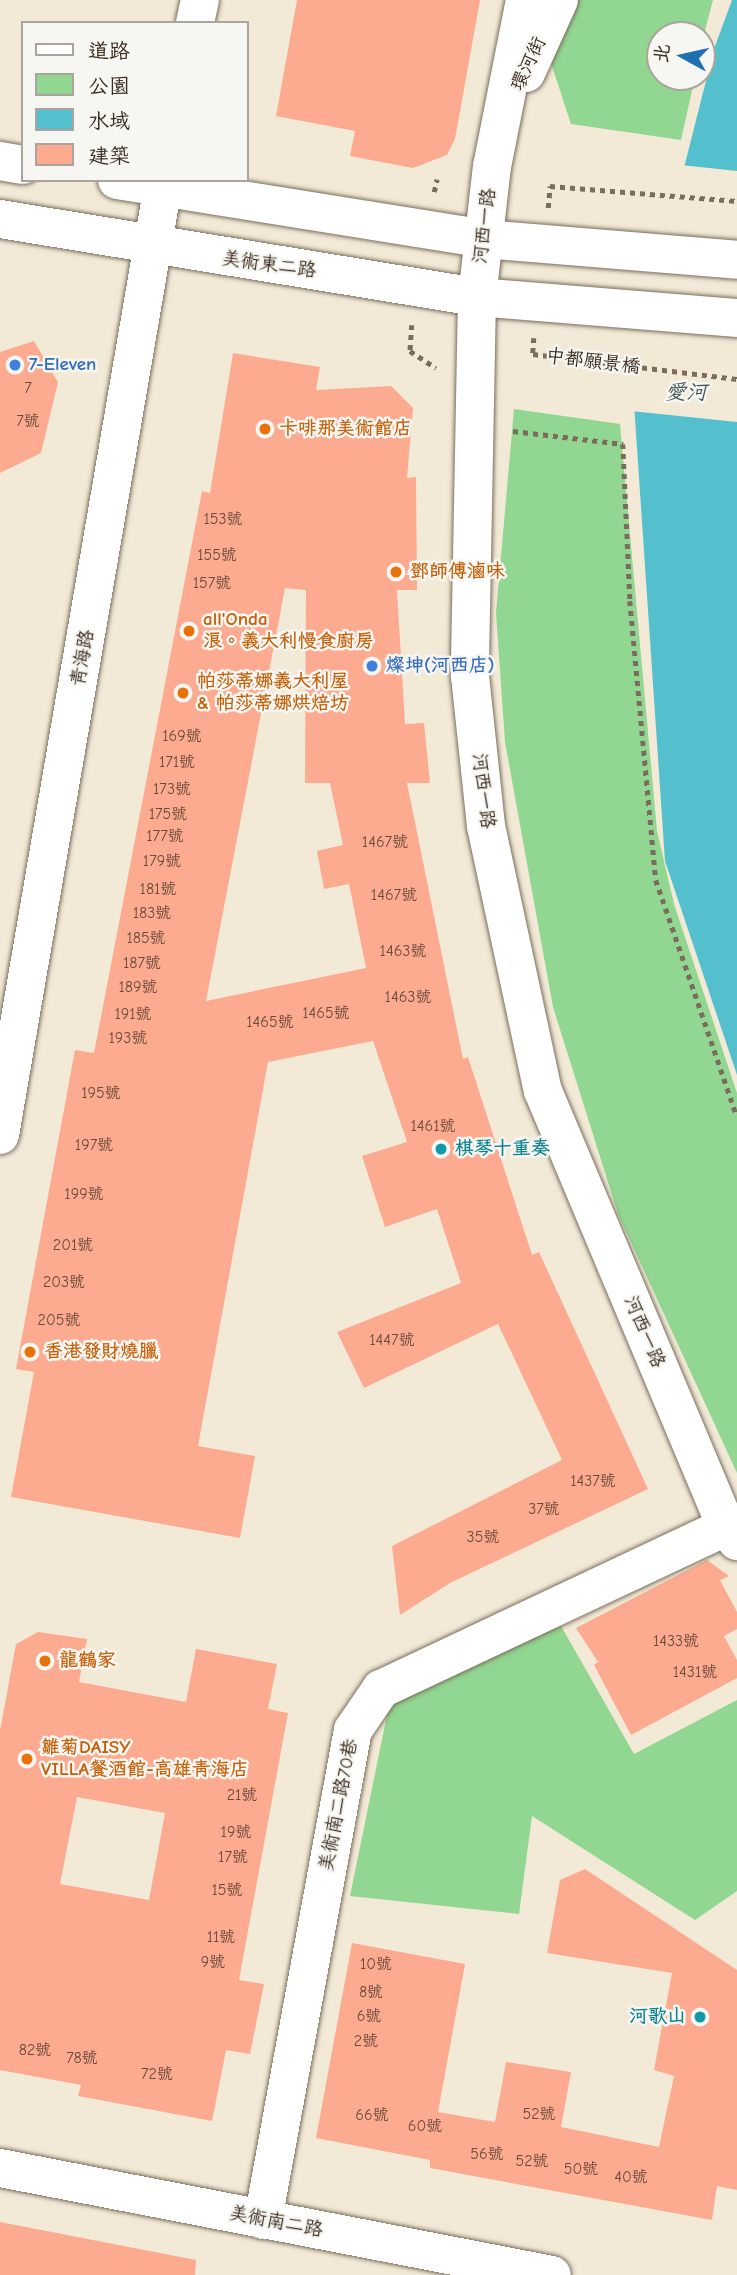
<!DOCTYPE html>
<meta charset="utf-8">
<style>
body{margin:0}
#map{position:relative;width:737px;height:2275px;overflow:hidden;background:#f2ead6;font-family:"Comic Neue","LXGW WenKai TC",sans-serif}
div>[style]{position:absolute}
.green>*{inset:0;background:#91d791}
.water>*{inset:0;background:#54c0cd}
.pier>*{inset:0;background:#f2ead6}
.building>*{inset:0;background:#fcab90}
.path>*{height:4.5px;margin-top:-2.25px;transform-origin:0;background:repeating-linear-gradient(90deg,#7b6d5e 0 5px,transparent 0 10px)}
.roads{filter:drop-shadow(0 0 2px #7b6d5e) drop-shadow(0 0 2px #7b6d5e)}
.minor>*{height:38px;margin:-19px;padding:0 19px;transform-origin:19px;border-radius:19px;background:#fff}
.dots>*{width:19px;height:19px;translate:-50% -50%;box-sizing:border-box;border:4px solid #f6f6f2;border-radius:50%}
span{translate:-50% -50%;white-space:nowrap;text-align:center;line-height:1.15;-webkit-text-stroke:5px #f6f6f2;paint-order:stroke}
.number-label{font-size:16px;color:#6b4a3a}
.number-label span{-webkit-text-stroke-width:0}
.street-label{font-size:19px;color:#3b2a1e}
.shop-label{font-size:19px;color:#366cbe;font-weight:700}
.left{translate:0 -50%;text-align:left}
.food-label{font-size:19px;color:#c56008;font-weight:700}
.culture-label{font-size:19px;color:#0d838f;font-weight:700}
.right{translate:-100% -50%;text-align:right}
.water-label{font-size:21px;color:#425753;font-style:italic}
.legend{position:absolute;left:21px;top:21px;width:228px;height:161px;box-sizing:border-box;background:#f6f6f2;border:2px solid #aba49d;margin:0;padding:9px 12px;list-style:none;font-size:21px;color:#3b2a1e}
.legend li{display:flex;align-items:center;gap:14px;height:35px}
.legend b{width:35px;border:2px solid #aba49d}
.north{position:absolute;left:646px;top:21px;width:70px;height:70px;box-sizing:border-box;background:#f6f6f2;border:2px solid #aba49d;border-radius:50%;rotate:278deg;font-size:19px;font-weight:700;line-height:28px;text-align:center;color:#3b2a1e}
.north::after{content:'';display:block;margin:auto;width:24px;height:32px;background:#1f6fb2;clip-path:polygon(50% 0,100% 100%,50% 72%,0 100%)}
</style>
<div id="map">
<div class="green">
<i style="clip-path:polygon(576px 0,713px 0,702px 42px,702px 35px,660px 35px,660px 77px,695px 77px,681px 140px,571px 124px,549px 57px)"></i>
<i style="clip-path:polygon(514px 409px,620px 424px,657px 831px,674px 904px,737px 1093px,737px 1473px,618px 1214px,553px 1007px,505px 742px,496px 613px)"></i>
<i style="clip-path:polygon(561px 1626px,634px 1754px,737px 1700px,737px 1891px,695px 1920px,532px 1816px,519px 1914px,350px 1896px,388px 1710px,412px 1688px)"></i>
</div>
<div class="water">
<i style="clip-path:polygon(732px 0,737px 0,737px 1075px,665px 861px,632px 374px,714px 49px)"></i>
</div>
<div class="pier">
<i style="clip-path:polygon(681px 165px,737px 171px,737px 422px,631px 411px,629px 373px)"></i>
</div>
<div class="building">
<i style="clip-path:polygon(297px 0,480px 0,455px 139px,447px 155px,413px 168px,350px 156px,355px 131px,276px 116px)"></i>
<i style="clip-path:polygon(34px 341px,58px 382px,41px 453px,0 473px,0 352px)"></i>
<i style="clip-path:polygon(evenodd,233px 353px,320px 367px,316px 390px,391px 386px,413px 408px,407px 478px,416px 477px,417px 590px,397px 590px,405px 724px,424px 723px,430px 783px,407px 783px,463px 1059px,468px 1057px,532px 1255px,539px 1252px,648px 1489px,450px 1583px,400px 1615px,392px 1546px,562px 1460px,498px 1324px,364px 1388px,337px 1332px,461px 1283px,437px 1209px,385px 1227px,362px 1156px,407px 1142px,373px 1041px,268px 1062px,198px 1446px,255px 1456px,240px 1538px,11px 1497px,34px 1372px,16px 1369px,75px 1050px,94px 1053px,202px 491px,210px 493px,233px 353px,285px 588px,306px 590px,305px 783px,330px 783px,343px 845px,317px 851px,324px 889px,349px 884px,366px 968px,206px 1001px,285px 588px)"></i>
<i style="clip-path:polygon(707px 1560px,729px 1576px,720px 1580px,737px 1612px,737px 1629px,724px 1636px,737px 1660px,737px 1678px,631px 1735px,594px 1665px,598px 1662px,576px 1628px)"></i>
<i style="clip-path:polygon(evenodd,38px 1632px,87px 1639px,79px 1682px,186px 1702px,196px 1649px,277px 1664px,268px 1709px,288px 1713px,239px 1980px,264px 1984px,250px 2054px,226px 2050px,212px 2121px,78px 2096px,81px 2085px,0 2070px,0 1731px,16px 1644px,38px 1632px,77px 1797px,165px 1813px,149px 1900px,60px 1884px,77px 1797px)"></i>
<i style="clip-path:polygon(585px 1869px,737px 1970px,737px 2190px,717px 2186px,712px 2220px,430px 2168px,430px 2160px,316px 2138px,352px 1943px,465px 1964px,438px 2112px,495px 2122px,506px 2062px,571px 2072px,561px 2127px,659px 2147px,674px 2076px,654px 2070px,672px 1973px,547px 1953px,560px 1880px)"></i>
<i style="clip-path:polygon(0 2222px,196px 2260px,195px 2275px,0 2275px)"></i>
</div>
<div class="path">
<i style="left:434px;top:192px;width:13px;rotate:-77deg"></i>
<i style="left:548px;top:208px;width:22px;rotate:-85deg"></i>
<i style="left:550px;top:186px;width:188px;rotate:4.6deg"></i>
<i style="left:412px;top:325px;width:26px;rotate:94deg"></i>
<i style="left:410px;top:351px;width:31px;rotate:33deg"></i>
<i style="left:534px;top:338px;width:16px;rotate:94deg"></i>
<i style="left:533px;top:354px;width:206px;rotate:7deg"></i>
<i style="left:513px;top:431px;width:111px;rotate:6.7deg"></i>
<i style="left:623px;top:444px;width:157px;rotate:87.4deg"></i>
<i style="left:630px;top:601px;width:280px;rotate:84.7deg"></i>
<i style="left:656px;top:880px;width:250px;rotate:71.1deg"></i>
</div>
<div class="roads">
<div class="minor">
<i style="left:525px;top:0;width:169px;rotate:101.2deg"></i>
<i style="left:492px;top:166px;width:132px;rotate:96.5deg"></i>
<i style="left:477px;top:297px;width:379px;rotate:91.1deg"></i>
<i style="left:470px;top:676px;width:151px;rotate:83.9deg"></i>
<i style="left:486px;top:826px;width:271px;rotate:77.9deg"></i>
<i style="left:543px;top:1091px;width:473px;rotate:67.2deg"></i>
<i style="left:726px;top:1527px;width:18px;rotate:52deg"></i>
<i style="left:195px;top:23px;width:24px;rotate:-78deg"></i>
<i style="left:526px;top:73px;width:80px;rotate:-65.7deg"></i>
<i style="left:0;top:161px;width:23px;rotate:10deg"></i>
<i style="left:117px;top:180px;width:372px;rotate:9.1deg"></i>
<i style="left:484px;top:239px;width:254px;rotate:4.7deg"></i>
<i style="left:0;top:219px;width:483px;rotate:9.3deg"></i>
<i style="left:477px;top:297px;width:261px;rotate:4.6deg"></i>
<i style="left:0;top:1135px;width:969px;rotate:-80.26deg"></i>
<i style="left:0;top:2168px;width:562px;rotate:10.97deg"></i>
<i style="left:263px;top:2220px;width:498px;rotate:-79.6deg"></i>
<i style="left:353px;top:1730px;width:50px;rotate:-55.7deg"></i>
<i style="left:381px;top:1689px;width:381px;rotate:-25.2deg"></i>
</div>
</div>
<div class="dots">
<i style="left:15px;top:365px;background:#3f7fe0"></i>
<i style="left:265px;top:429px;background:#e8710a"></i>
<i style="left:396px;top:572px;background:#e8710a"></i>
<i style="left:189px;top:631px;background:#e8710a"></i>
<i style="left:372px;top:666px;background:#3f7fe0"></i>
<i style="left:183px;top:693px;background:#e8710a"></i>
<i style="left:441px;top:1149px;background:#0f9aa8"></i>
<i style="left:30px;top:1352px;background:#e8710a"></i>
<i style="left:45px;top:1661px;background:#e8710a"></i>
<i style="left:27px;top:1759px;background:#e8710a"></i>
<i style="left:700px;top:2017px;background:#0f9aa8"></i>
</div>
<div class="number-label">
<span style="left:28px;top:388px">7</span>
<span style="left:28px;top:421px">7號</span>
<span style="left:223px;top:519px">153號</span>
<span style="left:217px;top:555px">155號</span>
<span style="left:212px;top:583px">157號</span>
<span style="left:182px;top:736px">169號</span>
<span style="left:177px;top:762px">171號</span>
<span style="left:172px;top:789px">173號</span>
<span style="left:168px;top:814px">175號</span>
<span style="left:165px;top:836px">177號</span>
<span style="left:385px;top:842px">1467號</span>
<span style="left:162px;top:861px">179號</span>
<span style="left:158px;top:889px">181號</span>
<span style="left:394px;top:895px">1467號</span>
<span style="left:152px;top:913px">183號</span>
<span style="left:146px;top:938px">185號</span>
<span style="left:403px;top:951px">1463號</span>
<span style="left:142px;top:963px">187號</span>
<span style="left:138px;top:987px">189號</span>
<span style="left:408px;top:997px">1463號</span>
<span style="left:326px;top:1013px">1465號</span>
<span style="left:133px;top:1014px">191號</span>
<span style="left:270px;top:1022px">1465號</span>
<span style="left:128px;top:1038px">193號</span>
<span style="left:101px;top:1093px">195號</span>
<span style="left:433px;top:1126px">1461號</span>
<span style="left:94px;top:1145px">197號</span>
<span style="left:84px;top:1194px">199號</span>
<span style="left:73px;top:1245px">201號</span>
<span style="left:64px;top:1282px">203號</span>
<span style="left:59px;top:1320px">205號</span>
<span style="left:392px;top:1340px">1447號</span>
<span style="left:593px;top:1481px">1437號</span>
<span style="left:544px;top:1509px">37號</span>
<span style="left:483px;top:1537px">35號</span>
<span style="left:676px;top:1641px">1433號</span>
<span style="left:695px;top:1672px">1431號</span>
<span style="left:242px;top:1795px">21號</span>
<span style="left:236px;top:1832px">19號</span>
<span style="left:233px;top:1857px">17號</span>
<span style="left:227px;top:1890px">15號</span>
<span style="left:221px;top:1937px">11號</span>
<span style="left:213px;top:1962px">9號</span>
<span style="left:376px;top:1964px">10號</span>
<span style="left:371px;top:1992px">8號</span>
<span style="left:369px;top:2016px">6號</span>
<span style="left:366px;top:2041px">2號</span>
<span style="left:35px;top:2050px">82號</span>
<span style="left:82px;top:2058px">78號</span>
<span style="left:157px;top:2074px">72號</span>
<span style="left:539px;top:2114px">52號</span>
<span style="left:372px;top:2115px">66號</span>
<span style="left:425px;top:2126px">60號</span>
<span style="left:487px;top:2154px">56號</span>
<span style="left:532px;top:2161px">52號</span>
<span style="left:581px;top:2169px">50號</span>
<span style="left:631px;top:2177px">40號</span>
</div>
<div class="street-label">
<span style="left:529px;top:64px;rotate:-65deg">環河街</span>
<span style="left:485px;top:226px;rotate:-83deg">河西一路</span>
<span style="left:269px;top:265px;rotate:8deg">美術東二路</span>
<span style="left:593px;top:362px;rotate:7deg">中都願景橋</span>
<span style="left:83px;top:658px;rotate:-80deg">青海路</span>
<span style="left:483px;top:791px;rotate:83deg">河西一路</span>
<span style="left:644px;top:1332px;rotate:67deg">河西一路</span>
<span style="left:339px;top:1805px;rotate:-79deg">美術南二路70巷</span>
<span style="left:276px;top:2222px;rotate:11deg">美術南二路</span>
</div>
<div class="shop-label">
<span class="left" style="left:29px;top:365px">7-Eleven</span>
<span class="left" style="left:386px;top:666px">燦坤(河西店)</span>
</div>
<div class="food-label">
<span class="left" style="left:279px;top:429px">卡啡那美術館店</span>
<span class="left" style="left:410px;top:572px">鄧師傅滷味</span>
<span class="left" style="left:203px;top:631px">all'Onda<br>浪。義大利慢食廚房</span>
<span class="left" style="left:197px;top:693px">帕莎蒂娜義大利屋<br>&amp; 帕莎蒂娜烘焙坊</span>
<span class="left" style="left:44px;top:1352px">香港發財燒臘</span>
<span class="left" style="left:59px;top:1661px">龍鶴家</span>
<span class="left" style="left:41px;top:1759px">雛菊DAISY<br>VILLA餐酒館-高雄青海店</span>
</div>
<div class="culture-label">
<span class="left" style="left:455px;top:1149px">棋琴十重奏</span>
<span class="right" style="left:686px;top:2017px">河歌山</span>
</div>
<div class="water-label">
<span style="left:686px;top:392px">愛河</span>
</div>
<ul class="legend">
<li><b style="height:9px;background:#fff"></b>道路</li>
<li><b style="height:19px;background:#91d791"></b>公園</li>
<li><b style="height:19px;background:#54c0cd"></b>水域</li>
<li><b style="height:19px;background:#fcab90"></b>建築</li>
</ul>
<div class="north">北</div>
</div>
